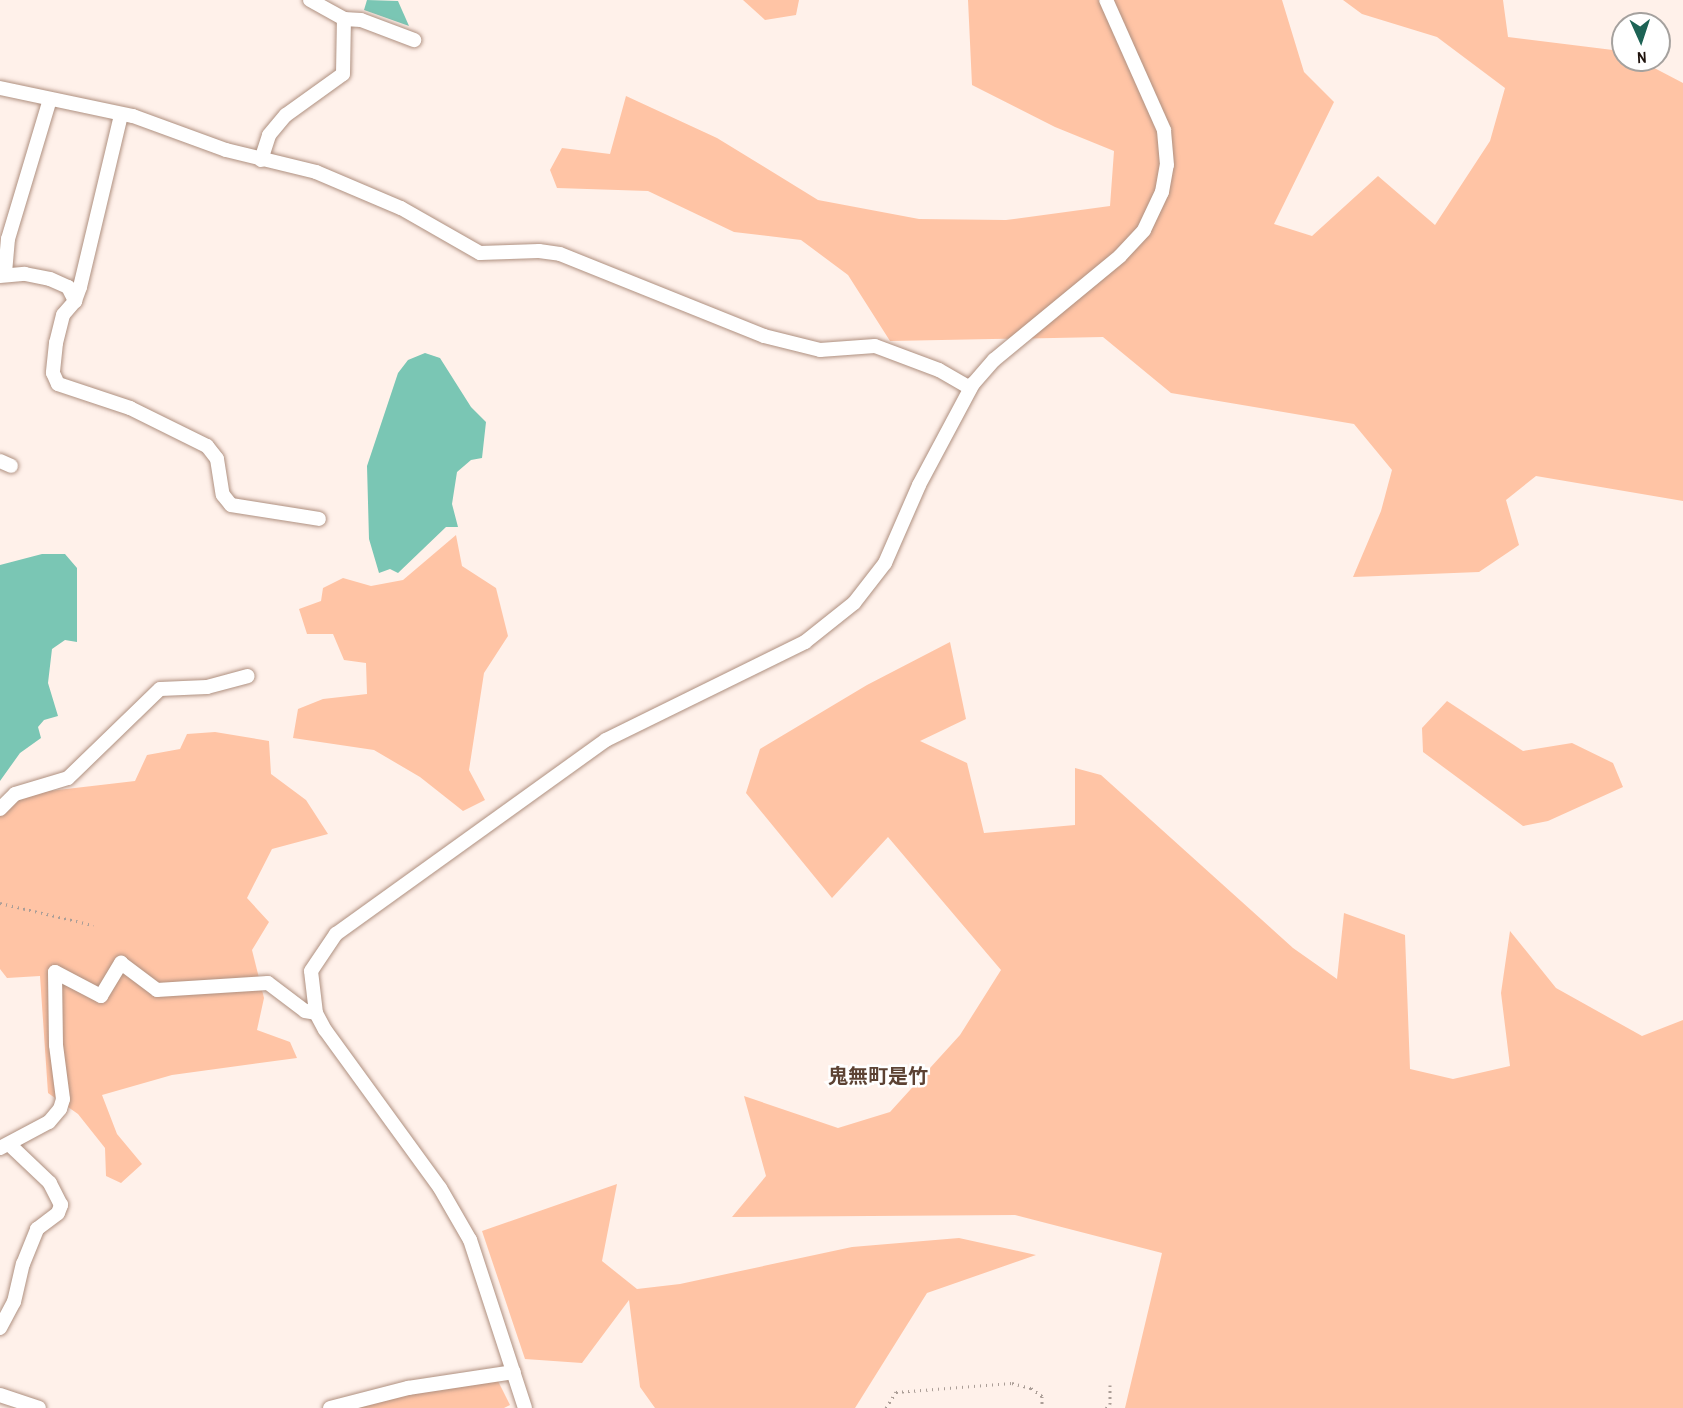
<!DOCTYPE html>
<meta charset="utf-8">
<style>
body{margin:0}
#map{position:relative;width:1683px;height:1408px;overflow:hidden;background:#fff1ea;font-family:"Archivo Narrow","Noto Sans JP",sans-serif}
div>[style]{position:absolute}
.green>*{inset:0;background:#ffc4a5}
.water>*{inset:0;background:#7ac6b4}
.path>*{height:3px;margin-top:-1.5px;transform-origin:0;background:repeating-linear-gradient(90deg,#ab9e97 0 1.5px,transparent 0 6px)}
.roads{filter:drop-shadow(0 0 2px #af9080) drop-shadow(0 0 2px #af9080)}
.street>*{height:14px;margin:-7px;padding:0 7px;transform-origin:7px;border-radius:7px;background:#fff}
span{translate:-50% -50%;white-space:nowrap;text-align:center;line-height:1.15;-webkit-text-stroke:5px #fff;paint-order:stroke}
.quarter-label{font-size:20px;color:#5c4233;font-weight:700}
.north{position:absolute;left:1611px;top:12px;width:60px;height:60px;box-sizing:border-box;background:#fff;border:2px solid #a5a19e;border-radius:50%;rotate:177deg;font-size:16px;font-weight:700;line-height:24px;text-align:center;color:#1f130d}
.north::after{content:'';display:block;margin:auto;width:21px;height:27px;background:#1d6355;clip-path:polygon(50% 0,100% 100%,50% 72%,0 100%)}
</style>
<div id="map">
<div class="green">
<i style="clip-path:polygon(743px 0,799px 0,796px 15px,765px 20px)"></i>
<i style="clip-path:polygon(968px 0,1282px 0,1304px 72px,1334px 102px,1274px 224px,1312px 236px,1378px 176px,1435px 225px,1490px 141px,1505px 88px,1437px 37px,1362px 14px,1343px 0,1503px 0,1508px 37px,1621px 51px,1623px 60px,1639px 60px,1683px 83px,1683px 501px,1536px 476px,1506px 500px,1519px 545px,1479px 572px,1353px 577px,1381px 511px,1392px 470px,1354px 424px,1171px 393px,1103px 337px,890px 341px,848px 275px,801px 240px,734px 232px,648px 191px,557px 188px,550px 170px,562px 148px,610px 154px,626px 96px,717px 138px,818px 200px,919px 219px,1006px 220px,1110px 206px,1114px 151px,1055px 127px,972px 85px)"></i>
<i style="clip-path:polygon(456px 535px,462px 566px,496px 588px,508px 636px,484px 673px,469px 770px,485px 800px,463px 811px,420px 777px,374px 750px,293px 738px,298px 709px,323px 699px,367px 694px,366px 663px,344px 660px,333px 634px,307px 634px,299px 609px,321px 601px,323px 588px,343px 578px,371px 586px,403px 580px)"></i>
<i style="clip-path:polygon(950px 642px,966px 719px,920px 741px,967px 763px,984px 833px,1075px 825px,1075px 768px,1101px 775px,1293px 948px,1337px 979px,1344px 913px,1405px 935px,1410px 1069px,1453px 1079px,1510px 1066px,1501px 993px,1510px 931px,1556px 988px,1642px 1036px,1683px 1020px,1683px 1408px,1125px 1408px,1162px 1253px,1015px 1215px,732px 1217px,766px 1176px,744px 1096px,838px 1128px,890px 1112px,960px 1035px,1001px 970px,888px 837px,832px 898px,746px 793px,760px 749px,867px 685px)"></i>
<i style="clip-path:polygon(1447px 701px,1523px 751px,1572px 743px,1613px 763px,1623px 787px,1548px 821px,1523px 826px,1423px 752px,1422px 728px)"></i>
<i style="clip-path:polygon(215px 732px,269px 741px,271px 774px,306px 800px,328px 834px,272px 849px,247px 898px,269px 922px,252px 950px,264px 998px,257px 1030px,290px 1042px,297px 1058px,172px 1075px,102px 1095px,117px 1134px,142px 1164px,121px 1183px,106px 1176px,105px 1148px,78px 1114px,48px 1093px,40px 976px,7px 978px,0 969px,0 804px,32px 793px,135px 781px,147px 755px,180px 749px,187px 734px)"></i>
<i style="clip-path:polygon(617px 1184px,602px 1261px,637px 1289px,680px 1284px,852px 1247px,959px 1238px,1036px 1255px,927px 1293px,855px 1408px,655px 1408px,640px 1387px,629px 1300px,582px 1363px,525px 1359px,482px 1231px)"></i>
<i style="clip-path:polygon(497px 1379px,510px 1405px,504px 1408px,350px 1408px,409px 1392px)"></i>
</div>
<div class="water">
<i style="clip-path:polygon(367px 0,398px 1px,409px 26px,364px 10px)"></i>
<i style="clip-path:polygon(425px 353px,440px 358px,471px 407px,486px 422px,482px 458px,471px 460px,457px 472px,452px 504px,458px 527px,446px 527px,398px 573px,390px 569px,379px 573px,369px 539px,367px 466px,398px 373px,408px 360px)"></i>
<i style="clip-path:polygon(42px 554px,65px 554px,77px 568px,77px 642px,65px 640px,52px 649px,48px 683px,58px 716px,44px 720px,38px 727px,41px 738px,20px 753px,0 781px,0 565px)"></i>
</div>
<div class="path">
<i style="left:0;top:903px;width:96px;rotate:13.3deg"></i>
<i style="left:886px;top:1408px;width:19px;rotate:-58deg"></i>
<i style="left:896px;top:1392px;width:116px;rotate:-4.4deg"></i>
<i style="left:1012px;top:1383px;width:20px;rotate:15deg"></i>
<i style="left:1031px;top:1388px;width:14px;rotate:36deg"></i>
<i style="left:1042px;top:1396px;width:12px;rotate:90deg"></i>
<i style="left:1106px;top:1408px;width:6px;rotate:-45deg"></i>
<i style="left:1110px;top:1404px;width:19px;rotate:-90deg"></i>
</div>
<div class="roads">
<div class="street">
<i style="left:310px;top:0;width:39px;rotate:29deg"></i>
<i style="left:344px;top:19px;width:17px;rotate:3deg"></i>
<i style="left:361px;top:20px;width:57px;rotate:20.7deg"></i>
<i style="left:0;top:88px;width:136px;rotate:11.9deg"></i>
<i style="left:133px;top:116px;width:99px;rotate:20.1deg"></i>
<i style="left:226px;top:150px;width:93px;rotate:13.7deg"></i>
<i style="left:316px;top:172px;width:92px;rotate:23deg"></i>
<i style="left:401px;top:208px;width:91px;rotate:29.7deg"></i>
<i style="left:480px;top:253px;width:59px;rotate:-1.9deg"></i>
<i style="left:539px;top:251px;width:21px;rotate:8deg"></i>
<i style="left:560px;top:254px;width:220px;rotate:21.9deg"></i>
<i style="left:764px;top:336px;width:58px;rotate:14deg"></i>
<i style="left:820px;top:350px;width:55px;rotate:-4.2deg"></i>
<i style="left:875px;top:346px;width:68px;rotate:20.6deg"></i>
<i style="left:939px;top:370px;width:36px;rotate:30deg"></i>
<i style="left:121px;top:115px;width:177px;rotate:103.4deg"></i>
<i style="left:80px;top:287px;width:15px;rotate:110deg"></i>
<i style="left:75px;top:301px;width:18px;rotate:131deg"></i>
<i style="left:63px;top:315px;width:29px;rotate:104deg"></i>
<i style="left:56px;top:343px;width:30px;rotate:96deg"></i>
<i style="left:53px;top:373px;width:12px;rotate:66deg"></i>
<i style="left:58px;top:384px;width:76px;rotate:18.4deg"></i>
<i style="left:130px;top:408px;width:86px;rotate:26.3deg"></i>
<i style="left:207px;top:446px;width:16px;rotate:52deg"></i>
<i style="left:217px;top:459px;width:36px;rotate:81deg"></i>
<i style="left:223px;top:495px;width:13px;rotate:51deg"></i>
<i style="left:231px;top:505px;width:89px;rotate:9deg"></i>
<i style="left:261px;top:160px;width:26px;rotate:-72deg"></i>
<i style="left:269px;top:135px;width:26px;rotate:-50deg"></i>
<i style="left:286px;top:115px;width:70px;rotate:-35.7deg"></i>
<i style="left:343px;top:74px;width:55px;rotate:-89deg"></i>
<i style="left:5px;top:273px;width:34px;rotate:-85deg"></i>
<i style="left:8px;top:239px;width:146px;rotate:-73.3deg"></i>
<i style="left:0;top:276px;width:25px;rotate:-5deg"></i>
<i style="left:25px;top:274px;width:25px;rotate:11deg"></i>
<i style="left:50px;top:279px;width:20px;rotate:24deg"></i>
<i style="left:68px;top:287px;width:16px;rotate:63deg"></i>
<i style="left:0;top:461px;width:12px;rotate:24deg"></i>
<i style="left:0;top:809px;width:21px;rotate:-45deg"></i>
<i style="left:15px;top:794px;width:55px;rotate:-16.8deg"></i>
<i style="left:68px;top:778px;width:128px;rotate:-44.1deg"></i>
<i style="left:160px;top:689px;width:47px;rotate:-2.4deg"></i>
<i style="left:207px;top:687px;width:42px;rotate:-15deg"></i>
<i style="left:0;top:1148px;width:55px;rotate:-28deg"></i>
<i style="left:49px;top:1122px;width:17px;rotate:-50deg"></i>
<i style="left:60px;top:1109px;width:10px;rotate:-73deg"></i>
<i style="left:63px;top:1099px;width:54px;rotate:-97.4deg"></i>
<i style="left:56px;top:1045px;width:73px;rotate:-90.8deg"></i>
<i style="left:55px;top:972px;width:52px;rotate:27.6deg"></i>
<i style="left:101px;top:996px;width:39px;rotate:-59deg"></i>
<i style="left:121px;top:963px;width:45px;rotate:36.9deg"></i>
<i style="left:157px;top:990px;width:111px;rotate:-3.6deg"></i>
<i style="left:268px;top:983px;width:46px;rotate:37.1deg"></i>
<i style="left:305px;top:1011px;width:11px;rotate:10deg"></i>
<i style="left:0;top:1328px;width:30px;rotate:-62deg"></i>
<i style="left:14px;top:1302px;width:39px;rotate:-77deg"></i>
<i style="left:23px;top:1264px;width:38px;rotate:-68deg"></i>
<i style="left:37px;top:1229px;width:26px;rotate:-37deg"></i>
<i style="left:58px;top:1213px;width:9px;rotate:-69deg"></i>
<i style="left:61px;top:1205px;width:25px;rotate:-117deg"></i>
<i style="left:50px;top:1183px;width:55px;rotate:-136.5deg"></i>
<i style="left:0;top:1395px;width:41px;rotate:18.4deg"></i>
<i style="left:330px;top:1408px;width:81px;rotate:-14.4deg"></i>
<i style="left:408px;top:1388px;width:107px;rotate:-8.6deg"></i>
<i style="left:525px;top:1408px;width:177px;rotate:-108.1deg"></i>
<i style="left:470px;top:1240px;width:60px;rotate:-120deg"></i>
<i style="left:440px;top:1188px;width:195px;rotate:-126deg"></i>
<i style="left:325px;top:1030px;width:19px;rotate:-118deg"></i>
<i style="left:316px;top:1013px;width:42px;rotate:-96.8deg"></i>
<i style="left:311px;top:971px;width:45px;rotate:-56deg"></i>
<i style="left:336px;top:934px;width:332px;rotate:-35.7deg"></i>
<i style="left:606px;top:740px;width:222px;rotate:-26.2deg"></i>
<i style="left:805px;top:642px;width:63px;rotate:-38.5deg"></i>
<i style="left:854px;top:603px;width:51px;rotate:-52.2deg"></i>
<i style="left:885px;top:563px;width:85px;rotate:-66.4deg"></i>
<i style="left:919px;top:485px;width:115px;rotate:-61.9deg"></i>
<i style="left:973px;top:384px;width:32px;rotate:-49deg"></i>
<i style="left:994px;top:360px;width:163px;rotate:-39.5deg"></i>
<i style="left:1120px;top:256px;width:35px;rotate:-47deg"></i>
<i style="left:1144px;top:230px;width:42px;rotate:-64.7deg"></i>
<i style="left:1162px;top:192px;width:27px;rotate:-80deg"></i>
<i style="left:1167px;top:165px;width:35px;rotate:-95deg"></i>
<i style="left:1164px;top:130px;width:142px;rotate:-114deg"></i>
</div>
</div>
<div class="quarter-label">
<span style="left:878px;top:1075px">鬼無町是竹</span>
</div>
<div class="north">N</div>
</div>
